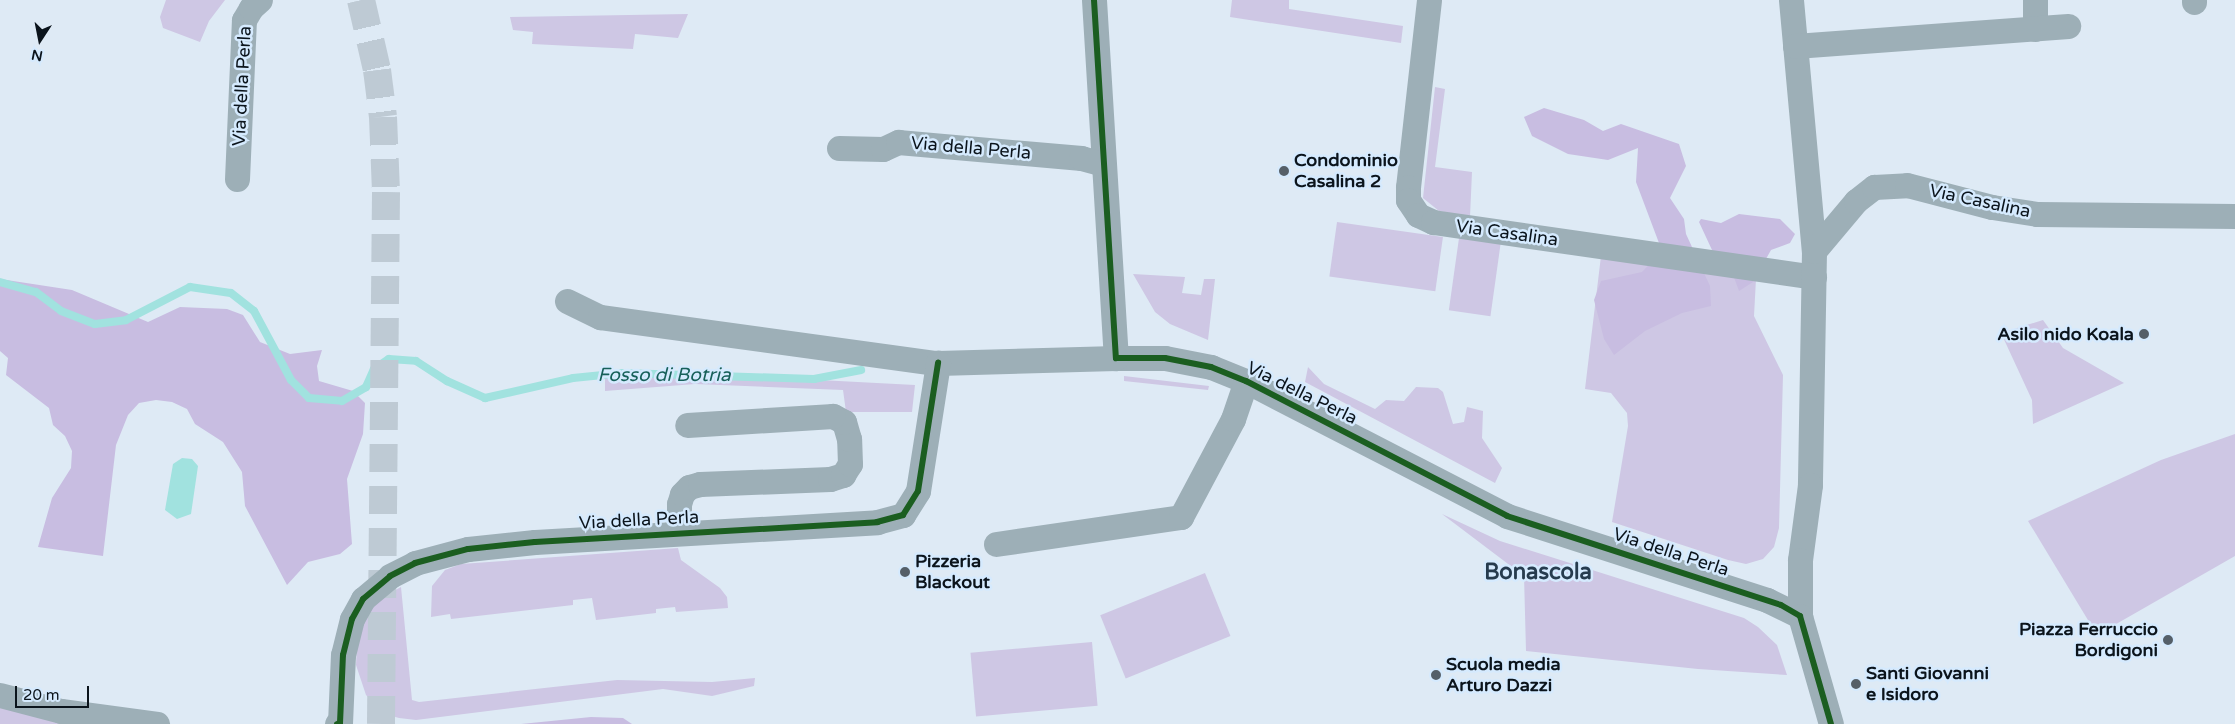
<!DOCTYPE html>
<style>
body{margin:0}
#map{position:relative;width:2235px;height:724px;overflow:hidden;background:#deeaf5;font-family:"Varela Round",sans-serif}
div>[style]{position:absolute}
.green>*{inset:0;background:#cec7e4;transform-origin:0 0}
.forest>*{inset:0;background:#c8bde1}
.water>*{inset:0;background:#a1e2df}
.stream>*{height:8px;margin:-4px;padding:0 4px;transform-origin:4px;border-radius:4px;background:#a1e2df}
.major-tunnel>*{height:28px;margin-top:-14px;transform-origin:0;background:repeating-linear-gradient(90deg,#becad4 0 28px,transparent 0 42px)}
.minor>*{height:25px;margin:-12.5px;padding:0 12.5px;transform-origin:12.5px;border-radius:12.5px;background:#9dafb7}
.cycleway>*{height:6px;margin:-3px;padding:0 3px;transform-origin:3px;border-radius:3px;background:#1b5e20}
.dots>*{width:14px;height:14px;translate:-50% -50%;box-sizing:border-box;border:2px solid #d5eafe;border-radius:50%}
span{translate:-50% -50%;white-space:nowrap;text-align:center;line-height:1.15;-webkit-text-stroke:5px #d5eafe;paint-order:stroke}
.street-label{font-size:18px;color:#0b141c}
.poi-label{font-size:18px;color:#0b141c;font-weight:700}
.left{translate:0 -50%;text-align:left}
.right{translate:-100% -50%;text-align:right}
.water-label{font-size:19px;color:#17605a;font-style:italic}
.district-label{font-size:22px;color:#263b4e;font-weight:700}
.north{position:absolute;left:15px;top:15px;width:50px;height:50px;-webkit-text-stroke:4px #d5eafe;paint-order:stroke;rotate:191deg;font-size:14px;font-weight:700;line-height:20px;text-align:center;color:#0b141c}
.north::after{content:'';display:block;margin:auto;width:18px;height:22px;background:#0b141c;clip-path:polygon(50% 0,100% 100%,50% 72%,0 100%)}
.scale{position:absolute;left:15px;top:686px;width:74px;height:22px;box-sizing:border-box;border:2px solid #0b141c;border-top:0;padding-left:6px;font-size:15px;line-height:18px;white-space:nowrap;color:#0b141c;-webkit-text-stroke:4px #d5eafe;paint-order:stroke}
</style>
<div id="map">
<div class="green">
<i style="clip-path:polygon(166px 0,225px 0,209px 21px,200px 42px,163px 28px,160px 17px)"></i>
<i style="clip-path:polygon(1232px 0,1289px 0,1289px 9px,1403px 26px,1401px 43px,1230px 17px)"></i>
<i style="clip-path:polygon(688px 14px,678px 38px,635px 34px,633px 49px,532px 44px,533px 32px,513px 30px,510px 17px)"></i>
<i style="clip-path:polygon(1435px 87px,1445px 89px,1435px 167px,1472px 172px,1470px 217px,1439px 211px,1423px 198px)"></i>
<i style="left:1337px;top:222px;width:107px;height:55px;rotate:8deg"></i>
<i style="left:1459px;top:238px;width:42px;height:73px;rotate:8deg"></i>
<i style="clip-path:polygon(1601px 256px,1756px 279px,1754px 316px,1783px 375px,1779px 528px,1774px 547px,1763px 559px,1746px 564px,1728px 560px,1612px 522px,1628px 426px,1627px 413px,1611px 393px,1585px 389px)"></i>
<i style="clip-path:polygon(1133px 274px,1185px 277px,1182px 293px,1201px 295px,1204px 279px,1215px 279px,1208px 340px,1170px 324px,1155px 312px)"></i>
<i style="clip-path:polygon(2043px 320px,2063px 348px,2124px 383px,2033px 424px,2032px 400px,2001px 333px)"></i>
<i style="clip-path:polygon(1308px 367px,1324px 384px,1375px 409px,1386px 400px,1404px 401px,1416px 387px,1438px 388px,1443px 392px,1453px 424px,1464px 422px,1467px 407px,1483px 411px,1482px 438px,1502px 468px,1495px 483px,1305px 382px)"></i>
<i style="clip-path:polygon(605px 369px,915px 385px,912px 412px,846px 412px,843px 390px,695px 384px,605px 391px)"></i>
<i style="clip-path:polygon(1124px 376px,1209px 386px,1208px 390px,1124px 381px)"></i>
<i style="clip-path:polygon(2235px 434px,2235px 556px,2097px 635px,2028px 521px,2161px 460px)"></i>
<i style="clip-path:polygon(1442px 514px,1500px 541px,1744px 618px,1758px 627px,1777px 645px,1787px 675px,1698px 669px,1526px 651px,1524px 576px)"></i>
<i style="clip-path:polygon(678px 548px,681px 560px,720px 588px,727px 597px,728px 608px,676px 612px,675px 607px,656px 609px,656px 613px,596px 620px,592px 598px,573px 600px,573px 605px,451px 619px,450px 614px,431px 617px,432px 586px,445px 570px,461px 564px)"></i>
<i style="left:1205px;top:573px;width:68px;height:113px;rotate:68deg"></i>
<i style="clip-path:polygon(401px 587px,412px 700px,419px 702px,617px 680px,712px 682px,755px 678px,754px 686px,712px 696px,663px 689px,416px 720px,399px 718px,385px 714px,366px 695px,356px 665px,357px 643px,366px 616px,378px 599px)"></i>
<i style="left:1092px;top:642px;width:64px;height:122px;rotate:85deg"></i>
<i style="clip-path:polygon(0 707px,98px 724px,0 724px)"></i>
</div>
<div class="forest">
<i style="clip-path:polygon(1544px 108px,1584px 120px,1603px 131px,1621px 124px,1679px 144px,1686px 166px,1670px 198px,1684px 219px,1686px 234px,1710px 286px,1711px 306px,1682px 313px,1645px 331px,1614px 355px,1604px 339px,1594px 300px,1601px 281px,1642px 272px,1662px 251px,1636px 182px,1638px 148px,1608px 160px,1568px 154px,1532px 136px,1524px 117px)"></i>
<i style="clip-path:polygon(1739px 214px,1780px 219px,1795px 234px,1790px 243px,1771px 250px,1753px 282px,1739px 291px,1732px 272px,1712px 250px,1699px 222px,1701px 219px,1721px 223px)"></i>
<i style="clip-path:polygon(0 279px,72px 290px,148px 322px,180px 307px,227px 309px,243px 315px,260px 342px,290px 354px,322px 350px,317px 366px,319px 381px,353px 391px,365px 403px,363px 434px,347px 479px,352px 544px,340px 554px,308px 562px,287px 585px,245px 506px,242px 472px,223px 442px,195px 424px,187px 409px,172px 402px,156px 400px,139px 403px,128px 415px,116px 445px,103px 556px,38px 547px,52px 498px,71px 468px,72px 451px,65px 436px,53px 425px,49px 408px,6px 375px,8px 358px,0 351px)"></i>
<i style="clip-path:polygon(591px 717px,623px 718px,632px 724px,521px 724px)"></i>
</div>
<div class="water">
<i style="clip-path:polygon(182px 458px,192px 459px,198px 466px,191px 514px,177px 519px,165px 510px,173px 464px)"></i>
</div>
<div class="stream">
<i style="left:0;top:282px;width:37px;rotate:16deg"></i>
<i style="left:36px;top:292px;width:31px;rotate:37deg"></i>
<i style="left:61px;top:311px;width:36px;rotate:21deg"></i>
<i style="left:95px;top:324px;width:31px;rotate:-7deg"></i>
<i style="left:126px;top:320px;width:72px;rotate:-27.3deg"></i>
<i style="left:190px;top:287px;width:41px;rotate:8.3deg"></i>
<i style="left:231px;top:293px;width:29px;rotate:38deg"></i>
<i style="left:254px;top:311px;width:78px;rotate:61.8deg"></i>
<i style="left:291px;top:380px;width:25px;rotate:45deg"></i>
<i style="left:309px;top:398px;width:33px;rotate:5deg"></i>
<i style="left:342px;top:401px;width:28px;rotate:-30deg"></i>
<i style="left:366px;top:387px;width:20px;rotate:-66deg"></i>
<i style="left:374px;top:369px;width:18px;rotate:-34deg"></i>
<i style="left:389px;top:359px;width:27px;rotate:4deg"></i>
<i style="left:416px;top:361px;width:37px;rotate:33deg"></i>
<i style="left:447px;top:381px;width:42px;rotate:24.1deg"></i>
<i style="left:485px;top:398px;width:90px;rotate:-12.8deg"></i>
<i style="left:573px;top:378px;width:50px;rotate:-5.7deg"></i>
<i style="left:623px;top:373px;width:191px;rotate:1.8deg"></i>
<i style="left:814px;top:379px;width:48px;rotate:-10.8deg"></i>
</div>
<div class="major-tunnel">
<i style="left:361px;top:0;width:72px;rotate:77.1deg"></i>
<i style="left:377px;top:70px;width:47px;rotate:82.7deg"></i>
<i style="left:383px;top:117px;width:75px;rotate:87.7deg"></i>
<i style="left:386px;top:192px;width:532px;rotate:90.54deg"></i>
</div>
<div class="minor">
<i style="left:1094px;top:0;width:359px;rotate:86.5deg"></i>
<i style="left:1116px;top:358px;width:49px"></i>
<i style="left:1165px;top:358px;width:47px;rotate:11.1deg"></i>
<i style="left:1211px;top:367px;width:38px;rotate:22deg"></i>
<i style="left:1246px;top:381px;width:294px;rotate:27.3deg"></i>
<i style="left:1507px;top:516px;width:273px;rotate:17.9deg"></i>
<i style="left:1767px;top:600px;width:37px;rotate:26deg"></i>
<i style="left:1429px;top:0;width:188px;rotate:96.4deg"></i>
<i style="left:1408px;top:187px;width:13px;rotate:90deg"></i>
<i style="left:1408px;top:200px;width:18px;rotate:56deg"></i>
<i style="left:1418px;top:215px;width:17px;rotate:25deg"></i>
<i style="left:1433px;top:222px;width:385px;rotate:8.2deg"></i>
<i style="left:1791px;top:0;width:252px;rotate:84.8deg"></i>
<i style="left:1814px;top:251px;width:234px;rotate:91deg"></i>
<i style="left:1810px;top:485px;width:76px;rotate:97.6deg"></i>
<i style="left:1800px;top:560px;width:56px;rotate:90deg"></i>
<i style="left:1800px;top:616px;width:112px;rotate:74deg"></i>
<i style="left:2035px;top:0;width:29px;rotate:90deg"></i>
<i style="left:2194px;top:2px;width:2px;rotate:-90deg"></i>
<i style="left:1795px;top:46px;width:274px;rotate:-4.2deg"></i>
<i style="left:839px;top:148px;width:44px;rotate:1.3deg"></i>
<i style="left:883px;top:149px;width:17px;rotate:-25deg"></i>
<i style="left:898px;top:142px;width:184px;rotate:5deg"></i>
<i style="left:1081px;top:158px;width:23px;rotate:15deg"></i>
<i style="left:237px;top:179px;width:159px;rotate:-87.5deg"></i>
<i style="left:244px;top:20px;width:14px;rotate:-60deg"></i>
<i style="left:251px;top:8px;width:12px;rotate:-42deg"></i>
<i style="left:1814px;top:251px;width:65px;rotate:-50deg"></i>
<i style="left:1856px;top:201px;width:23px;rotate:-38deg"></i>
<i style="left:1874px;top:187px;width:33px;rotate:-3deg"></i>
<i style="left:1907px;top:185px;width:88px;rotate:14.5deg"></i>
<i style="left:1992px;top:207px;width:46px;rotate:8.8deg"></i>
<i style="left:2037px;top:214px;width:198px;rotate:0.6deg"></i>
<i style="left:567px;top:301px;width:37px;rotate:26deg"></i>
<i style="left:600px;top:317px;width:341px;rotate:7.8deg"></i>
<i style="left:938px;top:363px;width:178px;rotate:-1.6deg"></i>
<i style="left:679px;top:533px;width:29px;rotate:-90deg"></i>
<i style="left:679px;top:504px;width:10px;rotate:-73deg"></i>
<i style="left:682px;top:494px;width:10px;rotate:-45deg"></i>
<i style="left:689px;top:487px;width:11px;rotate:-15deg"></i>
<i style="left:700px;top:484px;width:130px;rotate:-2.2deg"></i>
<i style="left:830px;top:479px;width:14px;rotate:-17deg"></i>
<i style="left:843px;top:475px;width:13px;rotate:-58deg"></i>
<i style="left:850px;top:464px;width:25px;rotate:-92deg"></i>
<i style="left:849px;top:439px;width:18px;rotate:-106deg"></i>
<i style="left:844px;top:422px;width:13px;rotate:-151deg"></i>
<i style="left:833px;top:416px;width:146px;rotate:176.5deg"></i>
<i style="left:996px;top:544px;width:187px;rotate:-8.3deg"></i>
<i style="left:1181px;top:517px;width:111px;rotate:-62deg"></i>
<i style="left:1233px;top:419px;width:40px;rotate:-71.1deg"></i>
<i style="left:0;top:695px;width:63px;rotate:14.7deg"></i>
<i style="left:61px;top:711px;width:97px;rotate:7.7deg"></i>
<i style="left:337px;top:724px;width:3px;rotate:-18deg"></i>
<i style="left:340px;top:723px;width:68px;rotate:-87.5deg"></i>
<i style="left:343px;top:655px;width:37px;rotate:-76deg"></i>
<i style="left:352px;top:619px;width:23px;rotate:-61deg"></i>
<i style="left:363px;top:599px;width:35px;rotate:-40deg"></i>
<i style="left:390px;top:576px;width:28px;rotate:-27deg"></i>
<i style="left:415px;top:563px;width:55px;rotate:-14.8deg"></i>
<i style="left:468px;top:549px;width:67px;rotate:-6deg"></i>
<i style="left:535px;top:542px;width:343px;rotate:-3.3deg"></i>
<i style="left:877px;top:522px;width:27px;rotate:-15deg"></i>
<i style="left:903px;top:515px;width:28px;rotate:-58deg"></i>
<i style="left:918px;top:491px;width:130px;rotate:-81.1deg"></i>
</div>
<div class="cycleway">
<i style="left:1094px;top:0;width:359px;rotate:86.5deg"></i>
<i style="left:1116px;top:358px;width:49px"></i>
<i style="left:1165px;top:358px;width:47px;rotate:11.1deg"></i>
<i style="left:1211px;top:367px;width:38px;rotate:22deg"></i>
<i style="left:1246px;top:381px;width:294px;rotate:27.3deg"></i>
<i style="left:1507px;top:516px;width:288px;rotate:18deg"></i>
<i style="left:1781px;top:605px;width:22px;rotate:30deg"></i>
<i style="left:1800px;top:616px;width:112px;rotate:74deg"></i>
<i style="left:337px;top:724px;width:3px;rotate:-18deg"></i>
<i style="left:340px;top:723px;width:68px;rotate:-87.5deg"></i>
<i style="left:343px;top:655px;width:37px;rotate:-76deg"></i>
<i style="left:352px;top:619px;width:23px;rotate:-61deg"></i>
<i style="left:363px;top:599px;width:35px;rotate:-40deg"></i>
<i style="left:390px;top:576px;width:28px;rotate:-27deg"></i>
<i style="left:415px;top:563px;width:55px;rotate:-14.8deg"></i>
<i style="left:468px;top:549px;width:67px;rotate:-6deg"></i>
<i style="left:535px;top:542px;width:343px;rotate:-3.3deg"></i>
<i style="left:877px;top:522px;width:27px;rotate:-15deg"></i>
<i style="left:903px;top:515px;width:28px;rotate:-58deg"></i>
<i style="left:918px;top:491px;width:130px;rotate:-81.1deg"></i>
</div>
<div class="dots">
<i style="left:1284px;top:171px;background:#555f68"></i>
<i style="left:2144px;top:334px;background:#555f68"></i>
<i style="left:905px;top:572px;background:#555f68"></i>
<i style="left:2168px;top:640px;background:#555f68"></i>
<i style="left:1436px;top:675px;background:#555f68"></i>
<i style="left:1856px;top:684px;background:#555f68"></i>
</div>
<div class="street-label">
<span style="left:242px;top:86px;rotate:-87deg">Via della Perla</span>
<span style="left:971px;top:148px;rotate:5deg">Via della Perla</span>
<span style="left:1980px;top:201px;rotate:12deg">Via Casalina</span>
<span style="left:1507px;top:233px;rotate:8deg">Via Casalina</span>
<span style="left:1302px;top:393px;rotate:26deg">Via della Perla</span>
<span style="left:639px;top:520px;rotate:-3deg">Via della Perla</span>
<span style="left:1671px;top:552px;rotate:18deg">Via della Perla</span>
</div>
<div class="poi-label">
<span class="left" style="left:1294px;top:171px">Condominio<br>Casalina 2</span>
<span class="right" style="left:2134px;top:334px">Asilo nido Koala</span>
<span class="left" style="left:915px;top:572px">Pizzeria<br>Blackout</span>
<span class="right" style="left:2158px;top:640px">Piazza Ferruccio<br>Bordigoni</span>
<span class="left" style="left:1446px;top:675px">Scuola media<br>Arturo Dazzi</span>
<span class="left" style="left:1866px;top:684px">Santi Giovanni<br>e Isidoro</span>
</div>
<div class="water-label">
<span style="left:664px;top:376px">Fosso di Botria</span>
</div>
<div class="district-label">
<span style="left:1538px;top:573px">Bonascola</span>
</div>
<div class="north">N</div>
<div class="scale">20 m</div>
</div>
